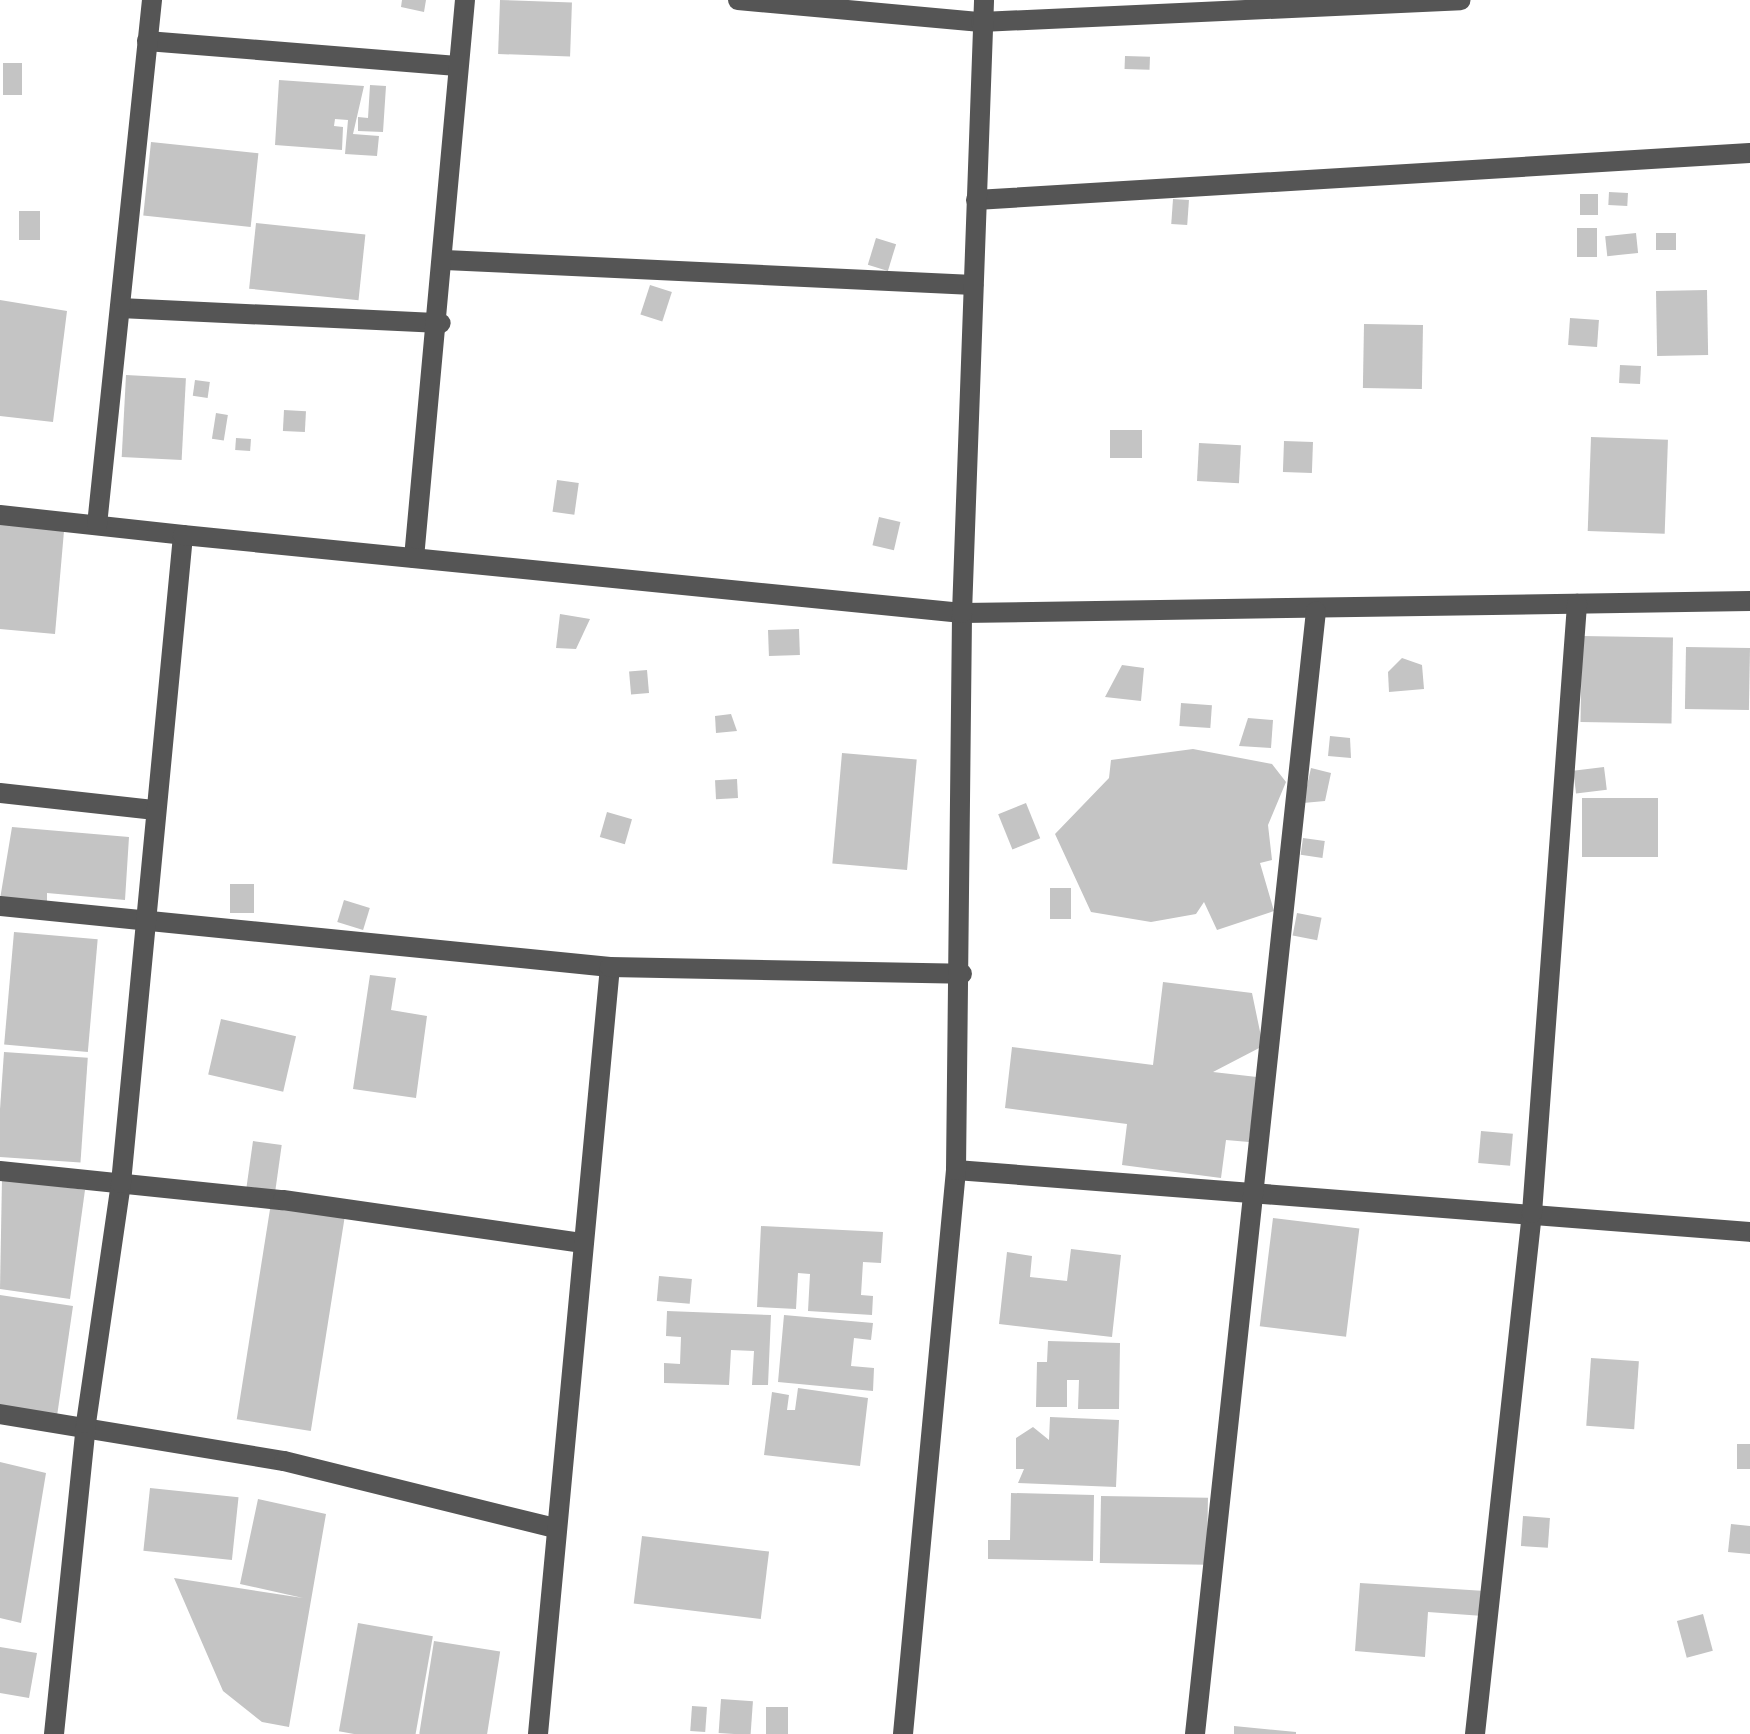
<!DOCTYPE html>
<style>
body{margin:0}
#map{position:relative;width:1750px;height:1734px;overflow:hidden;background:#fff;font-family:Ubuntu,sans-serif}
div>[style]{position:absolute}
.building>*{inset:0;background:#c4c4c4;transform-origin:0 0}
.minor>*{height:20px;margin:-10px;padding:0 10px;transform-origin:10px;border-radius:10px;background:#555}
span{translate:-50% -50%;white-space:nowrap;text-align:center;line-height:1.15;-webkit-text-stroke:7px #fff;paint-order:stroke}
</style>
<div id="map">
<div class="building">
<i style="clip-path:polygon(402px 0,426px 0,424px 12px,401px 7px)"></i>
<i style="left:500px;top:0;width:72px;height:54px;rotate:2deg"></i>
<i style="left:1125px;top:56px;width:25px;height:13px;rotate:2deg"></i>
<i style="left:3px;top:63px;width:19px;height:32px"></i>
<i style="clip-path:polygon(279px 80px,364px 86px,353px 134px,379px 136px,377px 156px,345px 154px,348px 120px,335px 119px,334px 126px,343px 127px,342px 150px,275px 145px)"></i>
<i style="clip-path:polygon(370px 85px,386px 86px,383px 132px,358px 131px,358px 117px,368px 118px)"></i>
<i style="left:151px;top:142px;width:108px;height:74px;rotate:6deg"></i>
<i style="left:1609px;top:192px;width:19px;height:13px;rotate:3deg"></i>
<i style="left:1580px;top:194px;width:18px;height:21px"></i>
<i style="left:1173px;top:199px;width:16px;height:25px;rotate:4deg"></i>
<i style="left:19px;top:211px;width:21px;height:29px"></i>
<i style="left:256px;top:223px;width:110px;height:66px;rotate:6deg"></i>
<i style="left:1577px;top:228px;width:20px;height:29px"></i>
<i style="left:1636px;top:233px;width:20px;height:31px;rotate:84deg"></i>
<i style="left:1656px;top:233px;width:20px;height:17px"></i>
<i style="left:876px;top:238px;width:21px;height:28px;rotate:17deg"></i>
<i style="left:650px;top:285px;width:23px;height:31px;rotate:18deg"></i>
<i style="left:1707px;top:290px;width:65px;height:51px;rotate:89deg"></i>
<i style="clip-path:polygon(0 300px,67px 311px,53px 422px,0 416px)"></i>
<i style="left:1570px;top:318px;width:29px;height:27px;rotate:4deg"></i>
<i style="left:1364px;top:324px;width:59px;height:64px;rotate:1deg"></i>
<i style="left:1620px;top:365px;width:21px;height:18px;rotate:3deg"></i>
<i style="left:126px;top:375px;width:60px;height:82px;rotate:3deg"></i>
<i style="left:195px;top:380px;width:15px;height:16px;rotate:8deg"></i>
<i style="left:284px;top:410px;width:22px;height:21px;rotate:3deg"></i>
<i style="left:216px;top:413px;width:12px;height:26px;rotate:9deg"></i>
<i style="left:1110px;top:430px;width:32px;height:28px"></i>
<i style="left:1591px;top:437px;width:77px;height:94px;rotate:2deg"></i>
<i style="left:236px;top:438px;width:15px;height:12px;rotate:4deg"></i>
<i style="left:1284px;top:441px;width:29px;height:31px;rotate:2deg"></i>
<i style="left:1199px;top:443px;width:42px;height:38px;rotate:3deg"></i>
<i style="left:557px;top:480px;width:22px;height:32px;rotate:8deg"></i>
<i style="left:879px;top:517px;width:22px;height:29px;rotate:13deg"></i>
<i style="clip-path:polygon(0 524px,64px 531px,55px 634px,0 629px)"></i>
<i style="clip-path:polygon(560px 614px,590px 619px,576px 649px,556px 648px)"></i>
<i style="left:799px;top:629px;width:26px;height:31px;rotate:88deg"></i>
<i style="left:1582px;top:636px;width:91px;height:86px;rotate:1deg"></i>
<i style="left:1686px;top:647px;width:64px;height:62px;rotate:1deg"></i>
<i style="clip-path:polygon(1402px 658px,1422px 665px,1424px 689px,1389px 692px,1388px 672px)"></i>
<i style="clip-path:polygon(1122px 665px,1144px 668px,1141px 701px,1105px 697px)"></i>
<i style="left:647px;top:670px;width:23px;height:18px;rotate:85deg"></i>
<i style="left:1181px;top:703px;width:31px;height:23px;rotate:4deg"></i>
<i style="clip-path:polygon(731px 714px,737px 731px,716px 733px,715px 716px)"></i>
<i style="clip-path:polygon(1248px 718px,1273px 720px,1271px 748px,1239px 746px)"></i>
<i style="clip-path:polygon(1330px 736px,1350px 738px,1351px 758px,1328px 756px)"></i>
<i style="clip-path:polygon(1193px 749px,1272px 764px,1286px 782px,1268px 825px,1272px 860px,1260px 863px,1274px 911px,1217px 930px,1204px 902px,1196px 914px,1151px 922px,1091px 912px,1055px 834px,1109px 778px,1111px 760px)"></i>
<i style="left:842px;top:753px;width:75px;height:111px;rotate:5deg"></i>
<i style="left:1604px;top:767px;width:23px;height:31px;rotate:83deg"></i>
<i style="clip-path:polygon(1311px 768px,1331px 773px,1325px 801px,1303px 803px)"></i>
<i style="left:737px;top:779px;width:19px;height:22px;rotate:87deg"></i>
<i style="left:1658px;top:798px;width:59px;height:76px;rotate:90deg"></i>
<i style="left:1026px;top:803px;width:38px;height:30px;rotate:68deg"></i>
<i style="left:607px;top:812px;width:26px;height:26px;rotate:16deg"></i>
<i style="clip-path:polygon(12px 827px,129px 837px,125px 900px,47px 893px,47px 903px,0 899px)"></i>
<i style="left:1303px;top:838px;width:22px;height:17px;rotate:8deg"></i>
<i style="left:230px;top:884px;width:24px;height:29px"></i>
<i style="left:1050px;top:888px;width:21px;height:31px"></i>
<i style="left:344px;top:900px;width:27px;height:23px;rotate:17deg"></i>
<i style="left:1297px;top:913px;width:25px;height:23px;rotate:11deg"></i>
<i style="left:14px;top:932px;width:84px;height:113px;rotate:5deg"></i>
<i style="clip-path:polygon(370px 975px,396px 978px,391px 1010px,427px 1016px,416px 1098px,353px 1089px)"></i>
<i style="clip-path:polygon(1163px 982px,1252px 993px,1263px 1046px,1213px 1072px,1257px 1077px,1249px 1142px,1226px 1140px,1221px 1178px,1122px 1165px,1127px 1124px,1005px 1108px,1012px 1047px,1153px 1065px)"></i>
<i style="left:221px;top:1019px;width:77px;height:57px;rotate:13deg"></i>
<i style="left:4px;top:1052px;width:84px;height:105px;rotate:4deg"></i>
<i style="left:1481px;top:1131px;width:32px;height:32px;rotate:5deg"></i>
<i style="left:253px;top:1141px;width:29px;height:52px;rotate:8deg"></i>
<i style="clip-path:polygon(2px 1178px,85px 1190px,70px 1299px,0 1289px)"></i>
<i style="left:271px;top:1203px;width:75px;height:219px;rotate:9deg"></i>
<i style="left:1273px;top:1218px;width:87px;height:109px;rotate:7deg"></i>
<i style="clip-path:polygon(761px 1226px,883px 1232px,881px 1263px,863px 1262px,861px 1295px,873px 1296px,872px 1315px,808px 1311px,810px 1274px,798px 1273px,796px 1309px,757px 1307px)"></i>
<i style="clip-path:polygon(1071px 1249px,1121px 1255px,1112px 1337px,999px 1324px,1007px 1252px,1032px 1256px,1030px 1277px,1067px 1281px)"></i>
<i style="left:659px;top:1276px;width:33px;height:25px;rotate:5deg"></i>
<i style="clip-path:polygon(0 1295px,73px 1306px,57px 1416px,0 1407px)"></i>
<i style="clip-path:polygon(667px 1311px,771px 1315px,768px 1385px,752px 1385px,754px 1351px,731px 1350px,729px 1385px,664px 1383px,664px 1363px,680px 1364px,681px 1337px,666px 1336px)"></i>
<i style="clip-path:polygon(784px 1315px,873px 1323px,871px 1340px,854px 1338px,851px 1366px,874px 1368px,873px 1391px,778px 1382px)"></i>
<i style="clip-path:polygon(1048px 1341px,1120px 1343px,1119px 1409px,1078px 1409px,1079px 1380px,1067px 1380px,1067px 1407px,1036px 1407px,1037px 1362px,1047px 1362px)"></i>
<i style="left:1591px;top:1358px;width:48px;height:68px;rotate:4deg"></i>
<i style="clip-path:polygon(798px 1388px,868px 1398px,860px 1466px,764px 1455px,772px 1392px,789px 1395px,787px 1410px,795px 1410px)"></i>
<i style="clip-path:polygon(1050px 1417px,1119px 1420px,1116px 1487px,1018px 1483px,1024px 1469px,1016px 1469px,1016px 1438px,1033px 1427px,1049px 1440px)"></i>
<i style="left:1737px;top:1444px;width:13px;height:25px"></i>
<i style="clip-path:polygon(0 1462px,46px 1473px,21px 1623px,0 1618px)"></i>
<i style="left:150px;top:1488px;width:89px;height:63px;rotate:6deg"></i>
<i style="clip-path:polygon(1011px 1493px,1094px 1495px,1093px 1561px,988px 1559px,988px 1540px,1010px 1540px)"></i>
<i style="left:1101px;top:1496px;width:107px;height:67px;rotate:1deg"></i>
<i style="clip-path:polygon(258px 1499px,326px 1514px,289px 1727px,262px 1722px,223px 1691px,174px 1578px,303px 1598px,240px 1584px)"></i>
<i style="left:1523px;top:1516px;width:27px;height:30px;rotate:4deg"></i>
<i style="clip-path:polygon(1731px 1524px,1750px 1526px,1750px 1554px,1728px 1552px)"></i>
<i style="left:642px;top:1536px;width:128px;height:68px;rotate:7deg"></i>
<i style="clip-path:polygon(1360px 1583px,1485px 1591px,1483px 1616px,1428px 1612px,1425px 1657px,1355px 1651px)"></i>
<i style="left:1703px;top:1614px;width:38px;height:27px;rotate:75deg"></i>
<i style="left:358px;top:1623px;width:76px;height:110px;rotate:10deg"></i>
<i style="left:434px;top:1641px;width:67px;height:94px;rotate:9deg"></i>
<i style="clip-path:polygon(0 1647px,37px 1653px,29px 1698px,0 1693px)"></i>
<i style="left:721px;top:1699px;width:32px;height:34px;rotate:4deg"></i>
<i style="left:692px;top:1706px;width:15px;height:25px;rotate:4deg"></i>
<i style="left:766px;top:1707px;width:22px;height:27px"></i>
<i style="clip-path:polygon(1234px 1726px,1296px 1732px,1296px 1734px,1234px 1734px)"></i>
</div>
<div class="minor">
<i style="left:738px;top:0;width:244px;rotate:5.2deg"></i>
<i style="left:981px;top:22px;width:480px;rotate:-2.6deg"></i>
<i style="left:147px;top:41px;width:311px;rotate:4.6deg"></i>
<i style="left:976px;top:200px;width:775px;rotate:-3.47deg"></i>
<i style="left:445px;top:260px;width:529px;rotate:2.71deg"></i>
<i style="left:120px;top:308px;width:321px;rotate:2.7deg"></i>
<i style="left:0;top:515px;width:184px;rotate:6.2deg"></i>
<i style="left:97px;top:525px;width:528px;rotate:-84.02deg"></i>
<i style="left:414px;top:558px;width:560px;rotate:-84.78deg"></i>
<i style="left:0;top:793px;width:154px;rotate:6.3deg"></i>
<i style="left:0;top:906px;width:613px;rotate:5.71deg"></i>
<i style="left:956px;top:1170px;width:796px;rotate:4.46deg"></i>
<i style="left:0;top:1171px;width:284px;rotate:5.9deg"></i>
<i style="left:283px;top:1200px;width:303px;rotate:8.2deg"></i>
<i style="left:0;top:1414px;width:288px;rotate:9.4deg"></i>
<i style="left:284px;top:1461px;width:278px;rotate:13.9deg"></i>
<i style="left:54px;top:1734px;width:313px;rotate:-84.1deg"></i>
<i style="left:86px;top:1423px;width:243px;rotate:-81.7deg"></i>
<i style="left:121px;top:1183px;width:651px;rotate:-84.53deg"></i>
<i style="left:183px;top:535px;width:783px;rotate:5.72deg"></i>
<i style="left:962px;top:613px;width:788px;rotate:-0.87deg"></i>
<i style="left:538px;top:1734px;width:770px;rotate:-84.64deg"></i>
<i style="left:610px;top:967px;width:352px;rotate:1.1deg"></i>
<i style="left:903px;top:1734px;width:566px;rotate:-84.63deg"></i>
<i style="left:956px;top:1170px;width:557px;rotate:-89.38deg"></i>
<i style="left:962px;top:613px;width:613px;rotate:-87.94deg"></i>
<i style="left:1195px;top:1734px;width:1129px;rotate:-83.85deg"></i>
<i style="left:1475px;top:1734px;width:524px;rotate:-83.76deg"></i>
<i style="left:1532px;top:1213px;width:611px;rotate:-85.77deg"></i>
</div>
</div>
